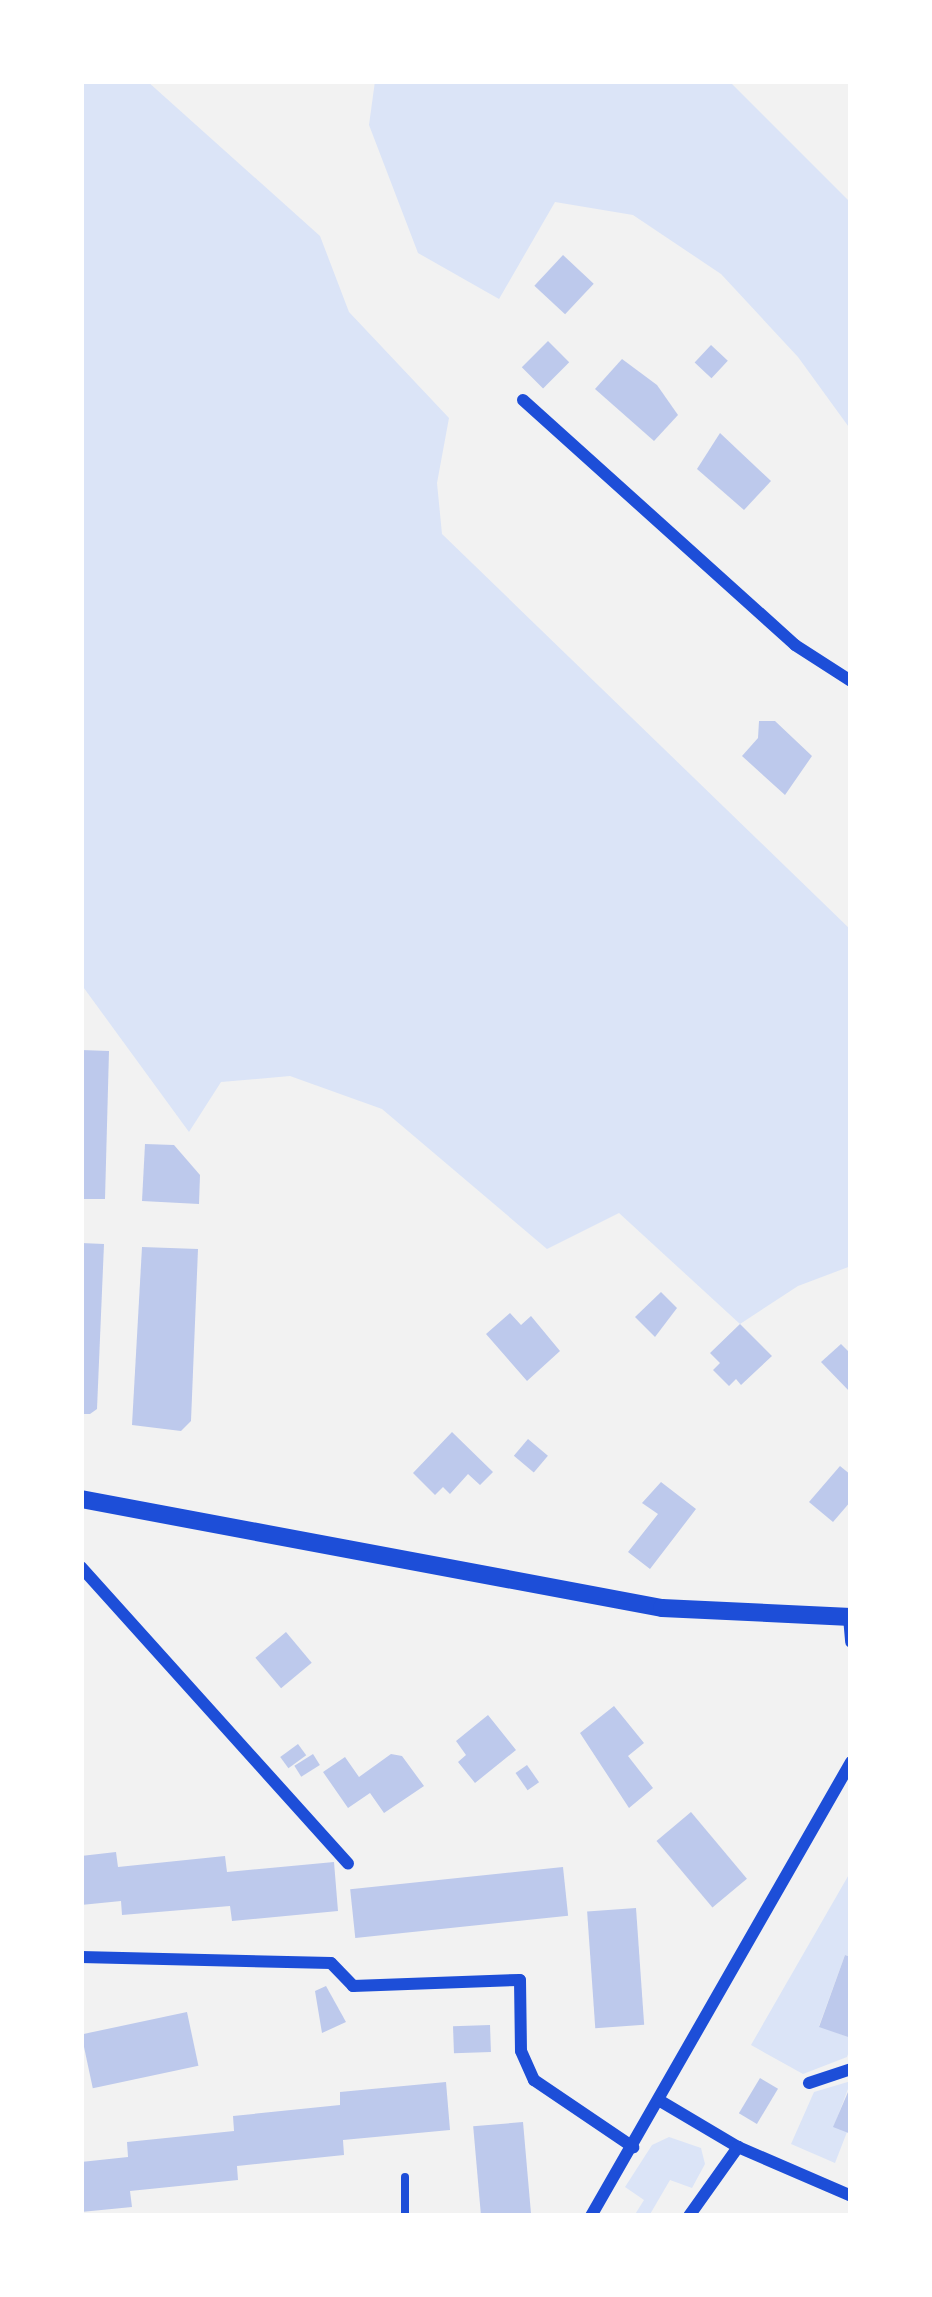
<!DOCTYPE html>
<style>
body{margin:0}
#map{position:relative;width:932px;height:2297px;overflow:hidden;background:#f2f2f2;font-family:"Golos Text",sans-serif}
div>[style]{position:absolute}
.green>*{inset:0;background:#dbe4f7}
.building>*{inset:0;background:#bdc9ec;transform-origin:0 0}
.service>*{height:8px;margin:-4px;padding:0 4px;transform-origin:4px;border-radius:4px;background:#1d4ed8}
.minor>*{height:12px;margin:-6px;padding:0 6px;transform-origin:6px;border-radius:6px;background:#1d4ed8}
.tertiary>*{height:18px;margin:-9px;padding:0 9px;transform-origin:9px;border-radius:9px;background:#1d4ed8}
span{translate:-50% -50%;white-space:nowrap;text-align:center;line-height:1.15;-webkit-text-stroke:9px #fff;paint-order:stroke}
.frame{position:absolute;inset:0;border:84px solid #fff;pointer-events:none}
</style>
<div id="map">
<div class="green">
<i style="clip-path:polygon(81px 81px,147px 81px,320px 236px,349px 312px,449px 418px,437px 483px,442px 534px,851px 930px,851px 1266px,798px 1286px,740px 1324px,619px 1213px,547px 1249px,382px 1109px,290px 1076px,221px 1082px,189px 1132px,81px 984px)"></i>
<i style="clip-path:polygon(375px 81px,729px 81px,851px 203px,851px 430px,798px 357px,721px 274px,633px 215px,555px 202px,499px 299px,418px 253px,369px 125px)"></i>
<i style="clip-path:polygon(851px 1871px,851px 1957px,845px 1955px,819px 2026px,851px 2038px,851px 2046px,847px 2057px,803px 2074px,751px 2045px)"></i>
<i style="clip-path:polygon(851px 2081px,834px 2126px,847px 2132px,835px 2163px,791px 2144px,814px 2092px)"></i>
<i style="clip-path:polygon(669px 2137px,701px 2148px,705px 2164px,692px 2188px,670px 2180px,649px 2216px,634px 2216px,644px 2200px,625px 2187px,652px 2145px)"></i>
</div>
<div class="building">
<i style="left:563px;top:255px;width:42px;height:42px;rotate:43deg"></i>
<i style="left:548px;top:341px;width:30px;height:37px;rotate:45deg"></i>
<i style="left:711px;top:345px;width:23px;height:24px;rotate:43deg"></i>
<i style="clip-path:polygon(622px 359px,657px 385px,678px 415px,654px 441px,595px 389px)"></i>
<i style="clip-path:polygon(720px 433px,771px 481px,744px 510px,697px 469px)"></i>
<i style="clip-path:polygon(759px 721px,775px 721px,812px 756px,785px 795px,742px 756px,758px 738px)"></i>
<i style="clip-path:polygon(81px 1050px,109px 1051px,105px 1199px,81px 1199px)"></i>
<i style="clip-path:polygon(145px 1144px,174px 1145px,200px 1175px,199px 1204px,142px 1201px)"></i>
<i style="clip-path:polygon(81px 1243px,104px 1244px,97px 1409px,90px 1414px,81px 1414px)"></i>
<i style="clip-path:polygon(142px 1247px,198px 1249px,191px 1421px,181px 1431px,132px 1425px)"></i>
<i style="clip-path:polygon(661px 1292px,677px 1308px,655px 1337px,635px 1317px)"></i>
<i style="clip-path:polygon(510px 1313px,521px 1325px,531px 1316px,560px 1351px,527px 1381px,486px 1334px)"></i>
<i style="clip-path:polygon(740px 1324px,772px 1356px,741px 1385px,736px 1379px,729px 1386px,713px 1370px,720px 1363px,710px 1353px)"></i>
<i style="clip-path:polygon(841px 1344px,851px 1354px,851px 1393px,821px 1362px)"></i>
<i style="clip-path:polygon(452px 1432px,493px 1472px,480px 1485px,468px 1474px,450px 1494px,443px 1487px,435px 1495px,413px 1473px)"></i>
<i style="left:528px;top:1439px;width:26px;height:22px;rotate:40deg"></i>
<i style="clip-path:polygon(840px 1466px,851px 1475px,851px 1501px,833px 1522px,809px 1502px)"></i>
<i style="clip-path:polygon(661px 1482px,696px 1509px,650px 1569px,628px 1552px,658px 1514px,642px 1503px)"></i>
<i style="left:286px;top:1632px;width:40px;height:40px;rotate:50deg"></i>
<i style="clip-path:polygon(614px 1706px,644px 1743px,628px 1756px,653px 1788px,629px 1808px,580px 1733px)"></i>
<i style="clip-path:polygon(488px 1715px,516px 1750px,475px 1783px,458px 1762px,466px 1755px,456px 1741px)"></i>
<i style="left:298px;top:1744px;width:14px;height:22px;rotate:54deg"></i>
<i style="left:313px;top:1754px;width:13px;height:22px;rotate:58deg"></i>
<i style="clip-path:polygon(391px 1754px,402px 1756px,424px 1786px,384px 1813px,370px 1793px,348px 1808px,323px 1772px,345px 1757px,359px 1777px)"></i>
<i style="left:527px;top:1765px;width:21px;height:14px;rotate:55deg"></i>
<i style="left:691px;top:1812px;width:87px;height:45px;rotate:50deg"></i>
<i style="clip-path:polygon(116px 1852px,118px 1867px,225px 1856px,227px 1872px,334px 1862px,338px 1911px,232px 1921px,230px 1906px,122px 1915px,121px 1901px,81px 1905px,81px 1856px)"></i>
<i style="left:563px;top:1867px;width:49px;height:214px;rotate:84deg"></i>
<i style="left:636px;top:1908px;width:117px;height:49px;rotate:86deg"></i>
<i style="clip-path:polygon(845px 1955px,851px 1957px,851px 2038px,819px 2027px)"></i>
<i style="clip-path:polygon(326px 1986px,346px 2022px,322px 2033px,315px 1991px)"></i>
<i style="left:187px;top:2012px;width:55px;height:108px;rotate:78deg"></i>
<i style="left:490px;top:2025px;width:27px;height:37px;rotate:88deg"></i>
<i style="left:760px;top:2078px;width:21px;height:41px;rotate:31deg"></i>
<i style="clip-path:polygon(446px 2082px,450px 2130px,343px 2140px,344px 2155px,237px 2166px,238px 2180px,130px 2191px,132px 2207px,81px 2212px,81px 2162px,128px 2157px,127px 2142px,234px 2131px,233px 2116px,340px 2105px,340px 2092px)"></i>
<i style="clip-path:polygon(851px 2085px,851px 2134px,833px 2127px)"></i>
<i style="left:523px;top:2122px;width:94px;height:50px;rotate:85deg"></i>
</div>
<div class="service">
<i style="left:405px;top:2177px;width:39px;rotate:90deg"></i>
</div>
<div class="minor">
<i style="left:523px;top:400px;width:366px;rotate:42deg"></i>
<i style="left:795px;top:645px;width:67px;rotate:32.7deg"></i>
<i style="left:81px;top:1567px;width:399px;rotate:48deg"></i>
<i style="left:849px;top:1617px;width:25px;rotate:85deg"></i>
<i style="left:81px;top:1957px;width:250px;rotate:1.4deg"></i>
<i style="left:331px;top:1963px;width:32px;rotate:46deg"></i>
<i style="left:353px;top:1986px;width:167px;rotate:-2.1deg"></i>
<i style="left:520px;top:1980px;width:71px;rotate:89.2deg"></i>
<i style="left:521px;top:2051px;width:32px;rotate:66deg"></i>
<i style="left:534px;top:2080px;width:120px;rotate:34.1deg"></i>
<i style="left:809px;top:2083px;width:44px;rotate:-18.4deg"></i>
<i style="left:662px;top:2102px;width:88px;rotate:30.6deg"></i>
<i style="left:738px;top:2147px;width:123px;rotate:23.4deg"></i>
<i style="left:591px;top:2216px;width:523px;rotate:-60.2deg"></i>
<i style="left:689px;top:2216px;width:85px;rotate:-54.6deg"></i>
</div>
<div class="tertiary">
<i style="left:81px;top:1499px;width:591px;rotate:10.63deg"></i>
<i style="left:662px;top:1608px;width:189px;rotate:2.7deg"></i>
</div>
<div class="frame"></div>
</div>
